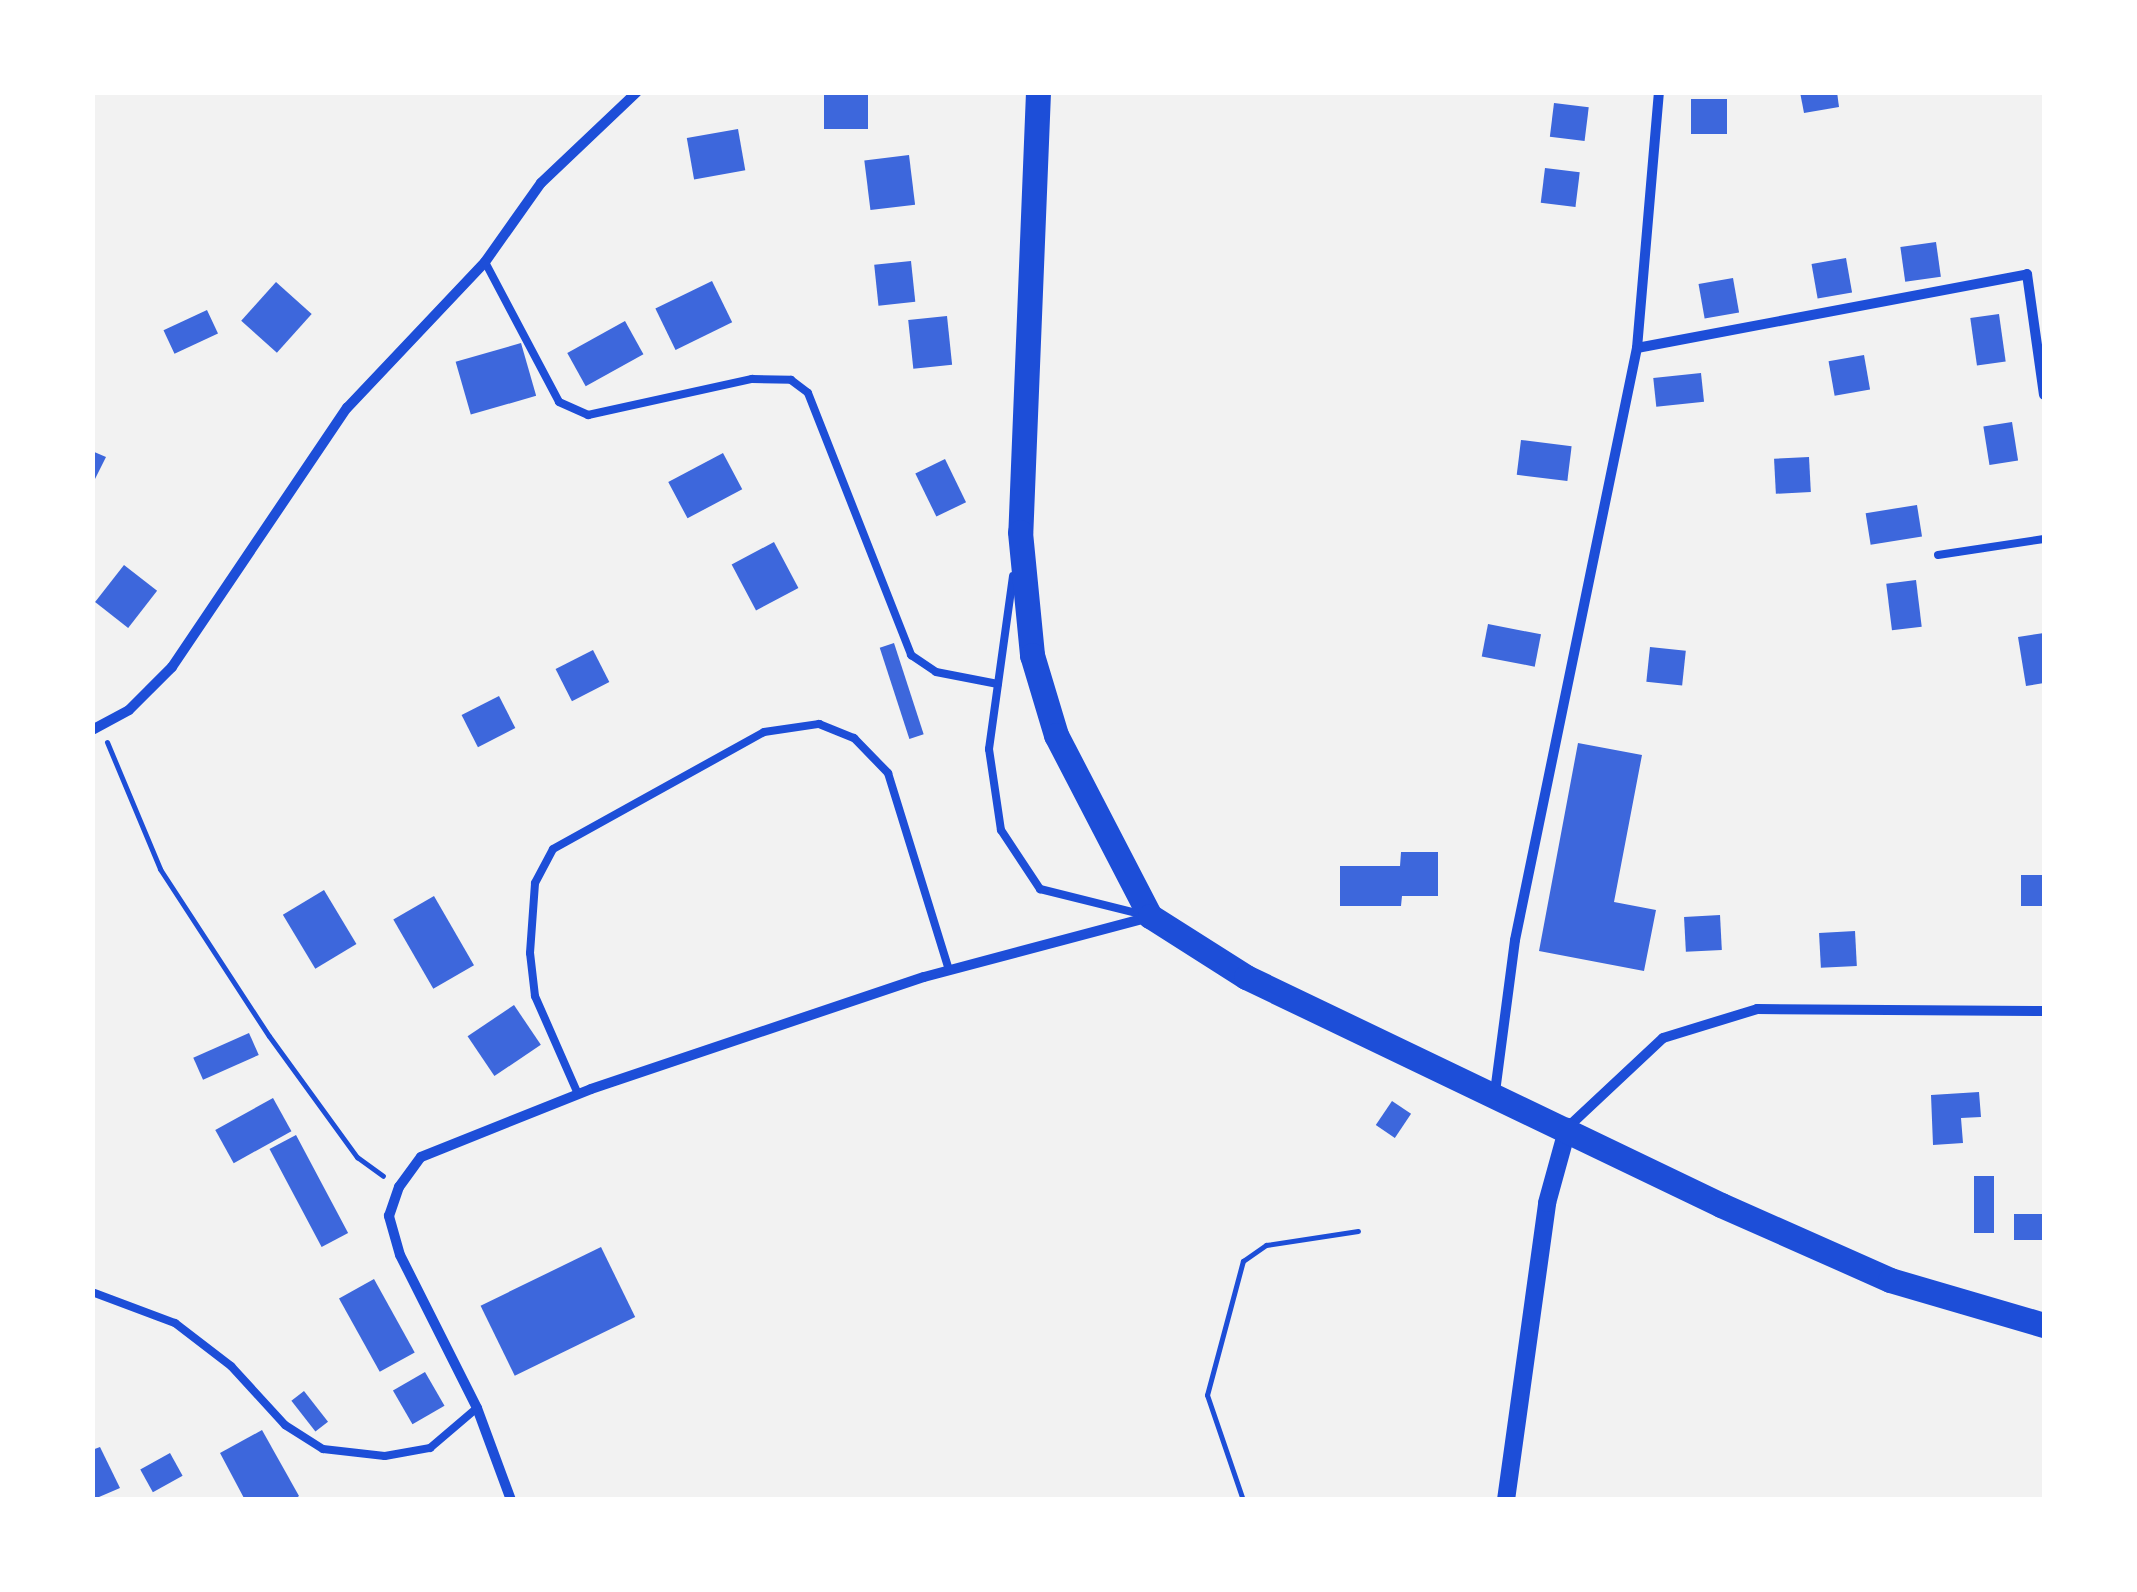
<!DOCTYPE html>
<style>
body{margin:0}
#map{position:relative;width:2137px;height:1592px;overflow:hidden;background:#f2f2f2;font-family:Rubik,sans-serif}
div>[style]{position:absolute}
.building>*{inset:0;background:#3d67dc;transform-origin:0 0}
.path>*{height:5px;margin:-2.5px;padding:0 2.5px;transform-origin:2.5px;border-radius:2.5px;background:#1d4ed8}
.service>*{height:8px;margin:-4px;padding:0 4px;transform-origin:4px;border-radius:4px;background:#1d4ed8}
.minor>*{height:10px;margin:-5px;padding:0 5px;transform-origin:5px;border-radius:5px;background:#1d4ed8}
.tertiary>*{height:18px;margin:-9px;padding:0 9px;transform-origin:9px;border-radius:9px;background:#1d4ed8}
.primary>*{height:25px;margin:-12.5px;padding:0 12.5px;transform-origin:12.5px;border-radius:12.5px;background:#1d4ed8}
span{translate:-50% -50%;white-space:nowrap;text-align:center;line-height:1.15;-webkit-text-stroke:9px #fff;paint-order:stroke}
.frame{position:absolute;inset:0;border:95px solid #fff;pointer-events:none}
</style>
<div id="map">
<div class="building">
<i style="left:824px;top:92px;width:44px;height:37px"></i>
<i style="clip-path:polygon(1800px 92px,1837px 92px,1839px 107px,1804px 113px)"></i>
<i style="left:1691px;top:99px;width:36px;height:35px"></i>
<i style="left:1554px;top:103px;width:35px;height:34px;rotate:7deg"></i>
<i style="left:738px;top:129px;width:42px;height:52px;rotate:80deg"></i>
<i style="left:909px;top:155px;width:50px;height:45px;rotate:83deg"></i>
<i style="left:1545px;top:168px;width:35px;height:35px;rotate:7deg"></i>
<i style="left:1936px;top:242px;width:35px;height:36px;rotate:82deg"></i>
<i style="left:1846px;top:258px;width:35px;height:35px;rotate:80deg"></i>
<i style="left:911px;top:261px;width:41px;height:37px;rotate:84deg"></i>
<i style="left:1733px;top:278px;width:35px;height:35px;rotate:80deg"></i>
<i style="left:712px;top:281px;width:46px;height:63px;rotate:64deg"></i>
<i style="left:276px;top:282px;width:48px;height:52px;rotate:42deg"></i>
<i style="left:207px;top:310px;width:26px;height:48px;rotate:65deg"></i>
<i style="left:1999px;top:314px;width:48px;height:29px;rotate:82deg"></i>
<i style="left:947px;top:316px;width:49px;height:39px;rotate:84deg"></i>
<i style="left:625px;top:321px;width:38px;height:66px;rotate:61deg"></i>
<i style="left:521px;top:343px;width:55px;height:68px;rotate:74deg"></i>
<i style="left:1864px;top:355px;width:35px;height:36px;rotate:80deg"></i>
<i style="left:1701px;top:373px;width:29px;height:48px;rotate:84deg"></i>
<i style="left:2012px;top:422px;width:39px;height:29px;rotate:81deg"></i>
<i style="left:1521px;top:440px;width:51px;height:35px;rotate:7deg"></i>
<i style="clip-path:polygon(92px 451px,106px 457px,92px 485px)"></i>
<i style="left:723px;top:453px;width:41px;height:62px;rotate:62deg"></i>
<i style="left:1809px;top:457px;width:35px;height:35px;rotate:87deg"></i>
<i style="left:945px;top:459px;width:48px;height:33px;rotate:64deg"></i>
<i style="left:1917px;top:505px;width:32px;height:52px;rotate:81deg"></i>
<i style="left:774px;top:542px;width:52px;height:48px;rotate:62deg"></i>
<i style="left:124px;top:565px;width:42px;height:47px;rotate:38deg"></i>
<i style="left:1916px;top:580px;width:47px;height:30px;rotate:83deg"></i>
<i style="left:1488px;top:624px;width:54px;height:33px;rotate:11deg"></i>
<i style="clip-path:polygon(2044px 633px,2044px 683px,2026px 686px,2018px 637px)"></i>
<i style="left:894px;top:643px;width:96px;height:15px;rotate:72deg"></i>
<i style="left:1650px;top:647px;width:36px;height:35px;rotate:6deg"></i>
<i style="left:593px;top:650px;width:36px;height:42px;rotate:63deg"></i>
<i style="left:499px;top:696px;width:36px;height:42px;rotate:63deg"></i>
<i style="clip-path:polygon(1578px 743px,1642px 755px,1614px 902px,1656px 910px,1644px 971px,1539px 951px)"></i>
<i style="clip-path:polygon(1401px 852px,1438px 852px,1438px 896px,1402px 896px,1401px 906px,1340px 906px,1340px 866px,1400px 866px)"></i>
<i style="left:2044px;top:875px;width:31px;height:23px;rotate:90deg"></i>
<i style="left:324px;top:890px;width:63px;height:48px;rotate:59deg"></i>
<i style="left:434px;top:896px;width:80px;height:47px;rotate:60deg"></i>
<i style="left:1720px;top:915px;width:35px;height:36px;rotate:87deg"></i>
<i style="left:1855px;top:931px;width:35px;height:36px;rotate:87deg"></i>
<i style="left:514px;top:1005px;width:48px;height:56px;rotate:56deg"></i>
<i style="left:249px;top:1033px;width:24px;height:61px;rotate:66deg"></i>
<i style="clip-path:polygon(1979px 1092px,1981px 1117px,1961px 1118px,1963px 1143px,1933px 1145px,1931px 1095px)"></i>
<i style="left:273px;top:1098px;width:38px;height:66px;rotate:61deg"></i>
<i style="left:1392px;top:1101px;width:23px;height:29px;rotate:34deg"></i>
<i style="left:296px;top:1135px;width:111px;height:30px;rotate:62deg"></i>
<i style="left:1994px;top:1176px;width:57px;height:20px;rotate:90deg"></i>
<i style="left:2044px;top:1214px;width:26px;height:30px;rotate:90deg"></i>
<i style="left:601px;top:1247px;width:78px;height:134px;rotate:64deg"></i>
<i style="left:374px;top:1279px;width:84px;height:40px;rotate:61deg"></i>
<i style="left:425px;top:1372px;width:39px;height:37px;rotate:60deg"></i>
<i style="left:304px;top:1391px;width:39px;height:16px;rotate:52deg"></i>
<i style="clip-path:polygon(262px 1430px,299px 1496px,294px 1500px,245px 1500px,220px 1453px)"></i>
<i style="clip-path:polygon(100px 1447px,120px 1488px,92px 1500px,92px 1450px)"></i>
<i style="left:170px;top:1453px;width:26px;height:34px;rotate:61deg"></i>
</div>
<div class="path">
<i style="left:107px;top:742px;width:138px;rotate:67.3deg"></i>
<i style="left:160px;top:869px;width:199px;rotate:56.9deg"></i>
<i style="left:269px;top:1036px;width:150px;rotate:54deg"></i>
<i style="left:357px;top:1157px;width:32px;rotate:36deg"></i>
<i style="left:1243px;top:1500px;width:111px;rotate:-108.9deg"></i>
<i style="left:1207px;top:1395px;width:139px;rotate:-75deg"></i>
<i style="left:1243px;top:1261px;width:28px;rotate:-35deg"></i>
<i style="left:1266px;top:1245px;width:93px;rotate:-8.7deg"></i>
</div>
<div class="service">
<i style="left:485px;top:262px;width:158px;rotate:62.1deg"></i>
<i style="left:559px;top:402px;width:32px;rotate:24deg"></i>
<i style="left:588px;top:415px;width:168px;rotate:-12.4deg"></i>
<i style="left:752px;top:379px;width:39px;rotate:1deg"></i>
<i style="left:791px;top:380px;width:21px;rotate:37deg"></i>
<i style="left:808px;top:393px;width:282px;rotate:68.5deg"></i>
<i style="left:911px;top:655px;width:30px;rotate:34deg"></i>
<i style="left:936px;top:672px;width:63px;rotate:11deg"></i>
<i style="left:1938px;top:555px;width:107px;rotate:-8.6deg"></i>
<i style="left:1013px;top:576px;width:175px;rotate:97.9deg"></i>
<i style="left:989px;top:749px;width:82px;rotate:81.6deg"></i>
<i style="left:1001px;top:830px;width:71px;rotate:56.5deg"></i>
<i style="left:1040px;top:889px;width:103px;rotate:14deg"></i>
<i style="left:578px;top:1094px;width:107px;rotate:-113.7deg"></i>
<i style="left:535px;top:996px;width:43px;rotate:-96.6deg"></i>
<i style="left:530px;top:953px;width:70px;rotate:-85.9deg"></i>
<i style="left:535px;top:883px;width:38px;rotate:-62deg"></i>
<i style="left:553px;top:849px;width:241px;rotate:-29deg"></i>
<i style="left:764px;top:732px;width:56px;rotate:-8.3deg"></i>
<i style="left:819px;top:724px;width:38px;rotate:22deg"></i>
<i style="left:854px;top:738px;width:49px;rotate:45.8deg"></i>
<i style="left:888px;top:773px;width:206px;rotate:72.8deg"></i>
<i style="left:92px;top:1292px;width:89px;rotate:20.5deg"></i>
<i style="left:175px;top:1323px;width:71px;rotate:37.5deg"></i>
<i style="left:231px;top:1366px;width:80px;rotate:47.5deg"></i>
<i style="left:285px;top:1425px;width:45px;rotate:32.3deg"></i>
<i style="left:323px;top:1449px;width:62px;rotate:6.4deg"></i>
<i style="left:385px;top:1456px;width:46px;rotate:-10.1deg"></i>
<i style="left:430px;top:1448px;width:62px;rotate:-40.4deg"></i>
</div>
<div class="minor">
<i style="left:1637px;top:348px;width:397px;rotate:-10.7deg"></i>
<i style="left:2027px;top:274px;width:122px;rotate:82deg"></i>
<i style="left:92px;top:730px;width:42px;rotate:-28.4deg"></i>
<i style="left:129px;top:710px;width:61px;rotate:-45deg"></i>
<i style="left:172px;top:667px;width:313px;rotate:-56deg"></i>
<i style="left:347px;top:408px;width:201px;rotate:-46.6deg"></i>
<i style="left:485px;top:262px;width:97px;rotate:-54.7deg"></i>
<i style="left:541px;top:183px;width:132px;rotate:-43.5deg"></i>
<i style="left:1495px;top:1092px;width:153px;rotate:-82.5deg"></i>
<i style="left:1515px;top:940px;width:604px;rotate:-78.36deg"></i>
<i style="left:1637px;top:348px;width:257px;rotate:-85.1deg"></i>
<i style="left:1568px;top:1127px;width:130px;rotate:-43.1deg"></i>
<i style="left:1663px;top:1038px;width:98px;rotate:-17.1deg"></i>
<i style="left:1757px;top:1009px;width:287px;rotate:0.4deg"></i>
<i style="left:511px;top:1500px;width:98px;rotate:-110.3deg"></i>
<i style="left:477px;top:1408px;width:171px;rotate:-116.7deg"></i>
<i style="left:400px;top:1255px;width:41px;rotate:-105.8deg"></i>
<i style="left:389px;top:1216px;width:31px;rotate:-71deg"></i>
<i style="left:399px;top:1187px;width:37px;rotate:-54deg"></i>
<i style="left:421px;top:1157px;width:183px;rotate:-21.8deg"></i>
<i style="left:591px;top:1089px;width:351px;rotate:-18.6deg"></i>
<i style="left:924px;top:977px;width:233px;rotate:-14.9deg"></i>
</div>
<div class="tertiary">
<i style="left:1506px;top:1500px;width:300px;rotate:-82.1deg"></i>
<i style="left:1547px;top:1203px;width:79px;rotate:-74.6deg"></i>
</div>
<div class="primary">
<i style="left:1038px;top:92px;width:440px;rotate:92.3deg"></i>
<i style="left:1020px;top:532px;width:124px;rotate:84.4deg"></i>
<i style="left:1032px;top:655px;width:84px;rotate:73.3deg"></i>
<i style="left:1056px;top:735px;width:204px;rotate:62.6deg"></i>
<i style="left:1150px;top:916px;width:114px;rotate:32.4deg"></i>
<i style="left:1246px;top:977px;width:527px;rotate:25.64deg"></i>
<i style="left:1721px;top:1205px;width:185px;rotate:23.9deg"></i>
<i style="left:1890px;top:1280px;width:160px;rotate:16.3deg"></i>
</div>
<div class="frame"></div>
</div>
